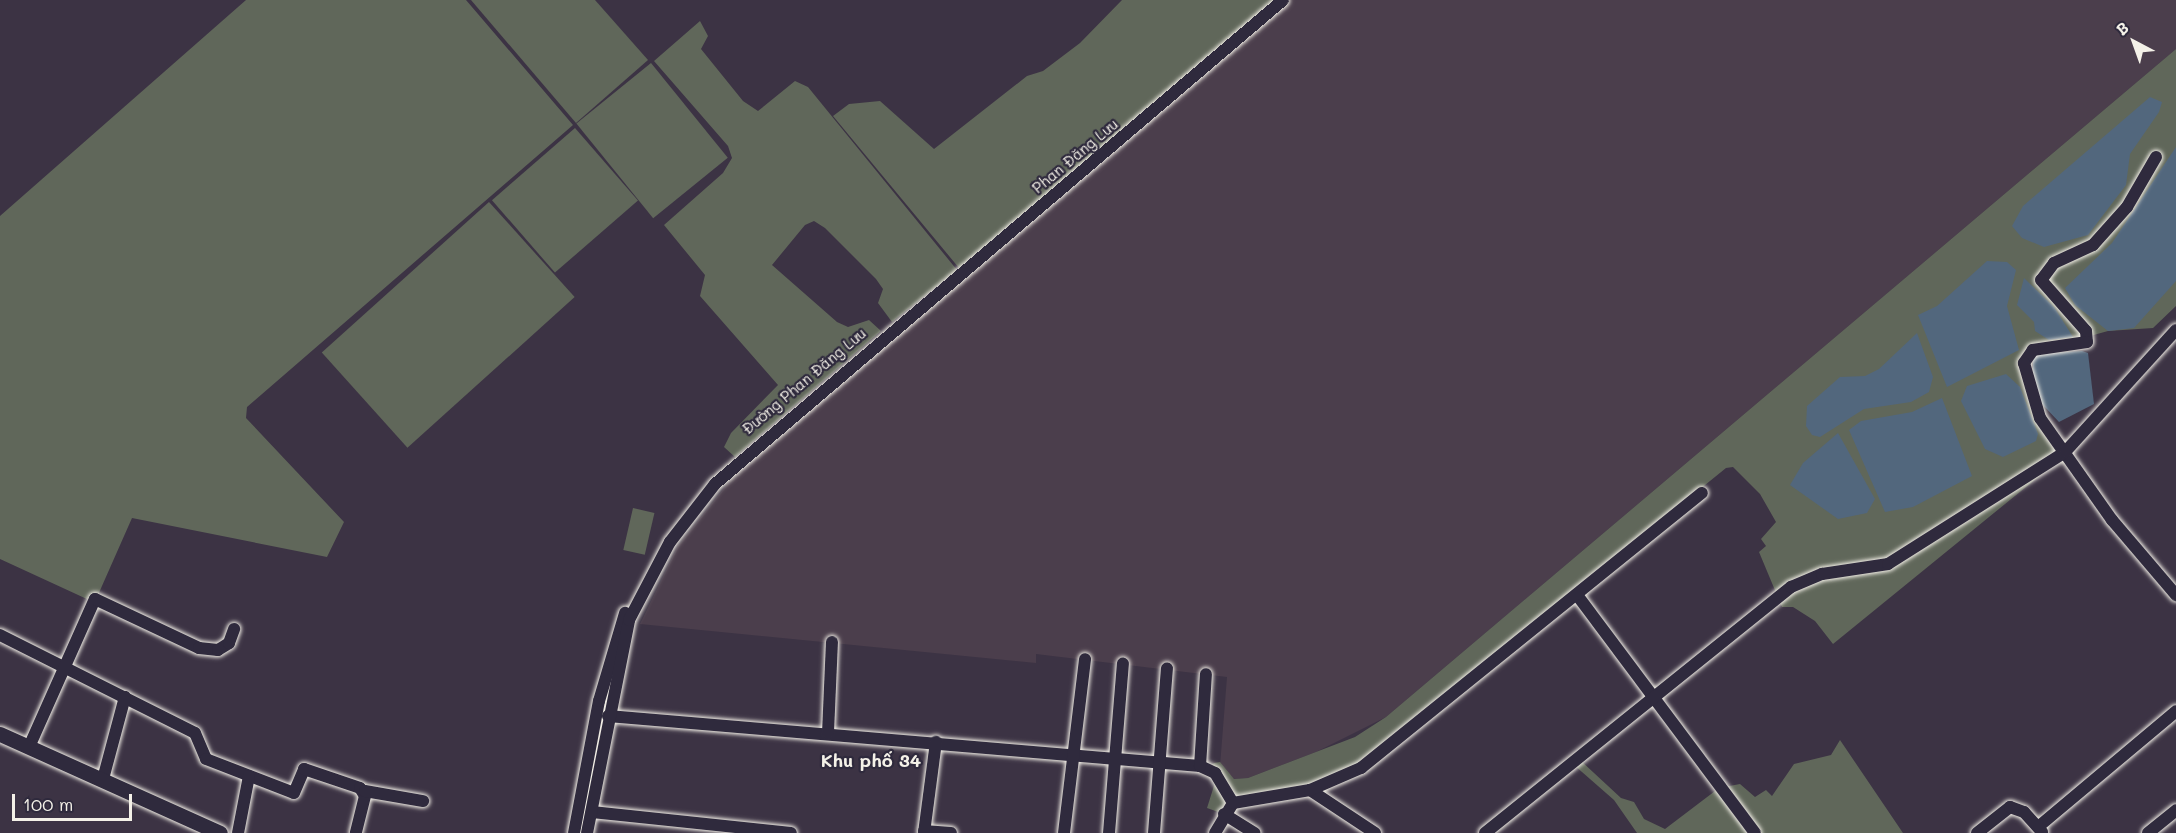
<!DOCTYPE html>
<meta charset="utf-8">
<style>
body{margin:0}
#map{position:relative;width:2176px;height:833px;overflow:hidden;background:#3c3344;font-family:Mali,sans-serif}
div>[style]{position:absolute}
.built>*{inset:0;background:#4b3e4c}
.green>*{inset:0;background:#60675a;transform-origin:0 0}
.water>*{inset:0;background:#52677d}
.roads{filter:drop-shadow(0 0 2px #f4f1e8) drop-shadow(0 0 2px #f4f1e8)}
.minor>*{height:12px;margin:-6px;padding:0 6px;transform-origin:6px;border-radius:6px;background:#2f2a3d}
.major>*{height:15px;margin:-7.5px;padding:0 7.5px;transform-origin:7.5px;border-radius:7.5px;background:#2f2a3d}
span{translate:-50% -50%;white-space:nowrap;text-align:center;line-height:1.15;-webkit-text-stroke:4.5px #2f2a3d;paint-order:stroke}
.street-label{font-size:15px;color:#f4f1e8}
.quarter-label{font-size:18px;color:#f4f1e8;font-weight:700}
.north{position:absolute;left:2104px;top:12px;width:60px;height:60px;-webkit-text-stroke:4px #2f2a3d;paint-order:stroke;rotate:319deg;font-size:16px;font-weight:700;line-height:24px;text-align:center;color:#f4f1e8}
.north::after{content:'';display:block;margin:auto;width:21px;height:27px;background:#f4f1e8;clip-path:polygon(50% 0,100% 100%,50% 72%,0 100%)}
.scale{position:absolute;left:12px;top:794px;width:120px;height:27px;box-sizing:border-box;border:3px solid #f4f1e8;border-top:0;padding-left:8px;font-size:18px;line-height:21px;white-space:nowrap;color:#f4f1e8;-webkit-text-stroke:4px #2f2a3d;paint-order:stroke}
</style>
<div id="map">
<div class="built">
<i style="clip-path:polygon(1290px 0,2176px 0,2176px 49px,1386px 717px,1316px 752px,1248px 778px,1234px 779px,1227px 773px,1220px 766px,1227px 677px,1036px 654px,1036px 663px,640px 624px,678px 546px,750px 456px)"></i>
</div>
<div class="green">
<i style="clip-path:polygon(246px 0,466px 0,573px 125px,247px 407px,246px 418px,344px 522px,327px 557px,132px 518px,98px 595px,89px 600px,0 559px,0 216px)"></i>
<i style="clip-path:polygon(471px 0,595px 0,648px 60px,576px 123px)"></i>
<i style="clip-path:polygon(1122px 0,1275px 0,959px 268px,833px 116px,849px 104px,880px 101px,934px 149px,1027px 76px,1043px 71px,1080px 43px)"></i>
<i style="clip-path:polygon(700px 21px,708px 36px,701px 49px,743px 101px,758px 111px,795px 81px,808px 87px,957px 270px,892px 322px,878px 303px,883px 289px,876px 279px,825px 228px,814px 221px,805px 225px,772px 265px,837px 322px,848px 327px,869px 320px,881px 331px,735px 457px,724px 447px,731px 433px,778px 385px,700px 296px,705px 275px,664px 225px,723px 173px,732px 158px,728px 146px,654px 61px)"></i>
<i style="clip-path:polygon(2176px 49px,2176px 306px,2153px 328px,2108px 331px,2022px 355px,2021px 364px,2064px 456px,1833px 644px,1815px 621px,1793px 607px,1782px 607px,1759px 552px,1766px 546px,1761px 539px,1776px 522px,1760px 494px,1733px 467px,1726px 468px,1359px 766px,1327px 782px,1221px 813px,1207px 808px,1218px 773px,1211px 766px,1214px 763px,1220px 762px,1234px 779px,1248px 778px,1355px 737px,1386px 717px)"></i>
<i style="left:651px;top:63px;width:122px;height:96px;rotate:51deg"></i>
<i style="left:575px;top:128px;width:96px;height:110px;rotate:49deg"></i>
<i style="left:489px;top:202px;width:128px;height:225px;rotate:48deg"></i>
<i style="left:633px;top:508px;width:22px;height:43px;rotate:13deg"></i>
<i style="clip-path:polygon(1840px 740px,1903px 833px,1637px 833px,1614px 800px,1574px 765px,1580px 760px,1621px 798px,1634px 802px,1644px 819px,1665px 829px,1719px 788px,1740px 784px,1755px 797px,1766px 790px,1772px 796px,1794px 764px,1831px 755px)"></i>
</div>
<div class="water">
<i style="clip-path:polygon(2150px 97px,2162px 102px,2159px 112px,2130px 154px,2126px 185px,2088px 235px,2044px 247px,2022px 238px,2012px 226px,2023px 206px)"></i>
<i style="clip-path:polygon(2176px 147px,2176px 281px,2134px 328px,2108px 331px,2075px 305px,2065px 288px,2112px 243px)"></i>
<i style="clip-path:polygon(1987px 261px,2007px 262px,2016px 270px,2007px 306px,2019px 350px,1947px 387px,1918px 315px,1937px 306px)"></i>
<i style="clip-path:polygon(2024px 278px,2054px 307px,2073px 337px,2049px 340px,2035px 331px,2034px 322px,2017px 305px)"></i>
<i style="clip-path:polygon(1917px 333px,1933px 377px,1929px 392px,1911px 402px,1864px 409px,1820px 437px,1812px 435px,1806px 426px,1807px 406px,1840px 377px,1865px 376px,1879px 369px)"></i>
<i style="clip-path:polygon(2082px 351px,2088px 353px,2094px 404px,2059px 422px,2042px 404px,2033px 379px,2033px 354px)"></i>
<i style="clip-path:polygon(2006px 374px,2020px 387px,2038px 434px,2036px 441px,2003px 457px,1985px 449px,1961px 401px,1967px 386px)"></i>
<i style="clip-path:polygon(1942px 398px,1972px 476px,1913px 507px,1885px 512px,1849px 430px,1861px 421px,1912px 412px)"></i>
<i style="clip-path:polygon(1838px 433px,1875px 499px,1867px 513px,1838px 519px,1790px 485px,1803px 463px)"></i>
</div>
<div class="roads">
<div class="minor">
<i style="left:2156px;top:157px;width:58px;rotate:120.1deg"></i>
<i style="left:2127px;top:207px;width:51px;rotate:131.8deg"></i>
<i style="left:2093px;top:245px;width:43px;rotate:155.2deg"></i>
<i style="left:2054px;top:263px;width:21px;rotate:127deg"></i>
<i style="left:2041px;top:280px;width:68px;rotate:48.6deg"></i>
<i style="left:2086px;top:331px;width:11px;rotate:85deg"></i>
<i style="left:2087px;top:342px;width:55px;rotate:171.6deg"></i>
<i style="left:2033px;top:350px;width:16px;rotate:125deg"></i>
<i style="left:2024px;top:363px;width:57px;rotate:73.8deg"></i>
<i style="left:2040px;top:418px;width:125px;rotate:54.8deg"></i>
<i style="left:2112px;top:520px;width:99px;rotate:49.5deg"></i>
<i style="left:1577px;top:595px;width:297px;rotate:53.2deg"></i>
<i style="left:0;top:635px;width:218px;rotate:26.7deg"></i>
<i style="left:195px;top:733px;width:28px;rotate:67deg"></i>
<i style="left:206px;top:759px;width:94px;rotate:21.1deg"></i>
<i style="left:294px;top:793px;width:26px;rotate:-67deg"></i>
<i style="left:304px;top:769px;width:59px;rotate:18.7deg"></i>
<i style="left:360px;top:788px;width:9px;rotate:58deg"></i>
<i style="left:365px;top:796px;width:38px;rotate:104deg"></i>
<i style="left:608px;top:716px;width:594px;rotate:4.83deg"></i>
<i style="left:1200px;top:766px;width:17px;rotate:25deg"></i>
<i style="left:1215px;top:773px;width:35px;rotate:59deg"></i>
<i style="left:828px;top:733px;width:91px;rotate:-87.5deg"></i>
<i style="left:29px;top:747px;width:162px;rotate:-66deg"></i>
<i style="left:95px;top:599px;width:115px;rotate:25.2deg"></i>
<i style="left:199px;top:648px;width:19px;rotate:6deg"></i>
<i style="left:218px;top:650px;width:13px;rotate:-32deg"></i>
<i style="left:229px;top:643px;width:15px;rotate:-70deg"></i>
<i style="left:1200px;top:766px;width:92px;rotate:-86.3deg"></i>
<i style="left:103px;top:779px;width:85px;rotate:-75deg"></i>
<i style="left:1310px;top:790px;width:78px;rotate:33.5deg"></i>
<i style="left:365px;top:791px;width:59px;rotate:9.8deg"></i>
<i style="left:592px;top:812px;width:200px;rotate:6deg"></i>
<i style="left:1224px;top:814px;width:36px;rotate:32deg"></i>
<i style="left:2038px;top:827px;width:180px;rotate:-40deg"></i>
<i style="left:924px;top:831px;width:27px;rotate:4deg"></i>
<i style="left:238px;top:833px;width:58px;rotate:-79.1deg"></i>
<i style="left:574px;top:833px;width:134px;rotate:-79.3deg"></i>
<i style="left:599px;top:701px;width:92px;rotate:-73.5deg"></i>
<i style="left:587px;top:833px;width:217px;rotate:-78.8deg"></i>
<i style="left:629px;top:620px;width:88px;rotate:-62.3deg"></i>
<i style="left:670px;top:542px;width:73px;rotate:-52.2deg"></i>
<i style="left:715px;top:484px;width:746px;rotate:-40.43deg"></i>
<i style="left:924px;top:833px;width:92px;rotate:-82.5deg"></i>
<i style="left:1064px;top:833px;width:175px;rotate:-83.1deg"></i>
<i style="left:1109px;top:833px;width:170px;rotate:-85.3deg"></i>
<i style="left:1154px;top:833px;width:165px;rotate:-85.5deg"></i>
<i style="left:1215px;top:833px;width:35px;rotate:-59deg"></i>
<i style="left:1233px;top:803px;width:78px;rotate:-9.6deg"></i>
<i style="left:1310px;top:790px;width:56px;rotate:-23.3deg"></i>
<i style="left:1361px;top:768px;width:438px;rotate:-38.9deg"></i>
<i style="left:1485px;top:833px;width:393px;rotate:-38.8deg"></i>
<i style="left:1791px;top:587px;width:34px;rotate:-23deg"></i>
<i style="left:1822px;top:574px;width:67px;rotate:-8.6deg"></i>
<i style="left:1888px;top:564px;width:209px;rotate:-32.3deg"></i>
<i style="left:2065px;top:452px;width:165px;rotate:-47.7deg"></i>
<i style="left:1977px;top:833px;width:42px;rotate:-38.2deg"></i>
<i style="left:2010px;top:807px;width:15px;rotate:20deg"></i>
<i style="left:2024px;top:812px;width:27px;rotate:48deg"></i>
<i style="left:2148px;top:833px;width:36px;rotate:-39deg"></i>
</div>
<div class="major">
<i style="left:0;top:734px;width:241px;rotate:24.2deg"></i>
</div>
</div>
<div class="street-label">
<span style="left:1075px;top:156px;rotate:-40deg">Phan Đăng Lưu</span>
<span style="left:804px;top:381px;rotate:-40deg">Đường Phan Đăng Lưu</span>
</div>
<div class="quarter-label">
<span style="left:871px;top:760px">Khu phố 34</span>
</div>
<div class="north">B</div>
<div class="scale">100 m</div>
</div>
